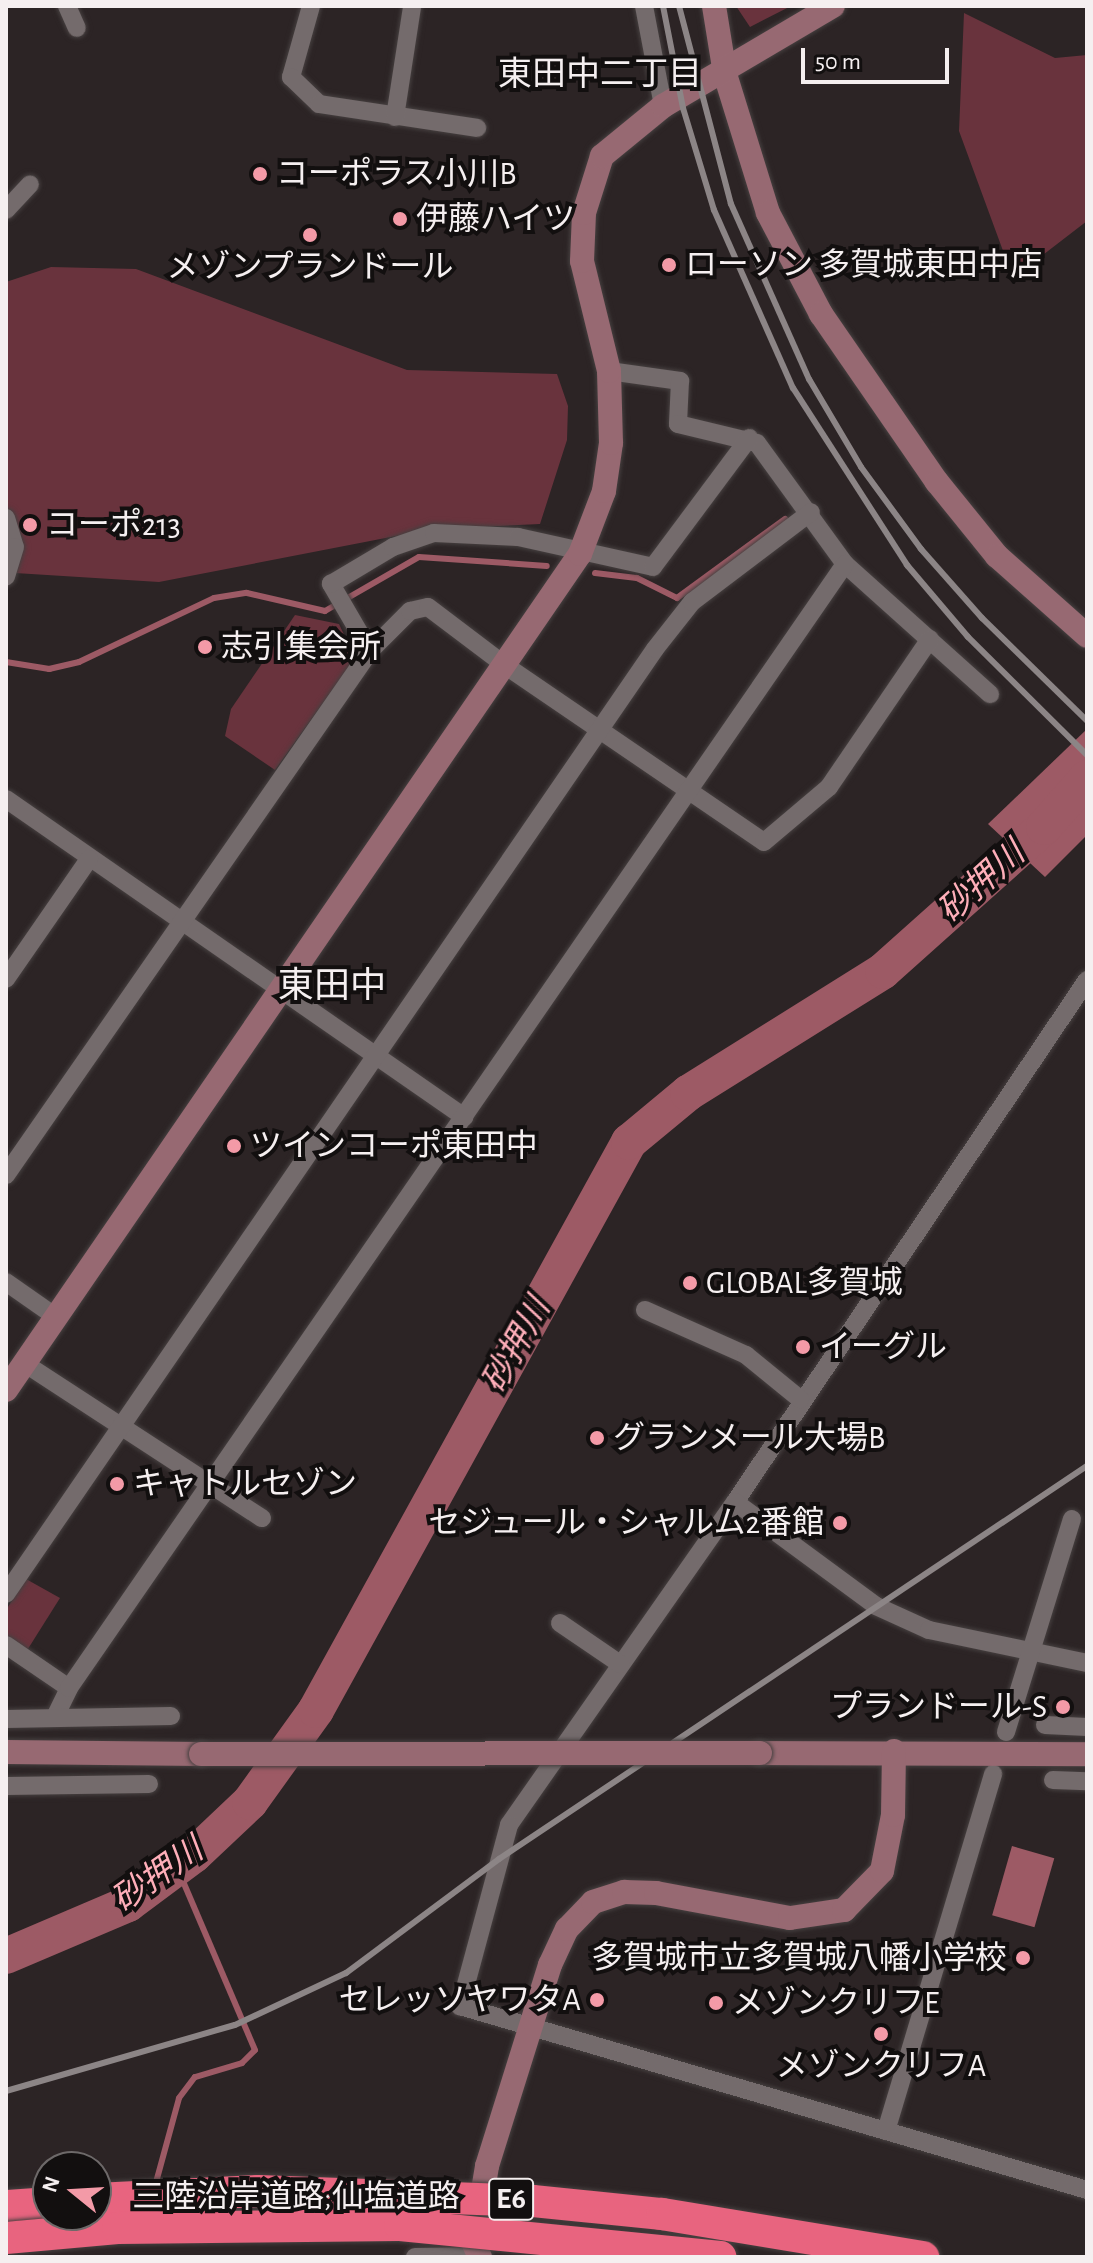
<!DOCTYPE html>
<meta charset="utf-8">
<style>
body{margin:0}
#map{position:relative;width:1093px;height:2263px;overflow:hidden;background:#2c2425;font-family:"Alegreya Sans","Noto Sans JP",sans-serif}
div>[style]{position:absolute}
.green>*{inset:0;background:#69333d}
.water>*{inset:0;background:#9d5a65;transform-origin:0 0}
.stream>*{height:6px;margin:-3px;padding:0 3px;transform-origin:3px;border-radius:3px;background:#9d5a65}
.river>*{height:36px;margin:-18px;padding:0 18px;transform-origin:18px;border-radius:18px;background:#9d5a65}
.roads{filter:drop-shadow(0 0 2px #464040) drop-shadow(0 0 2px #464040)}
.street>*{height:18px;margin:-9px;padding:0 9px;transform-origin:9px;border-radius:9px;background:#746b6c}
.secondary>*{height:24px;margin:-12px;padding:0 12px;transform-origin:12px;border-radius:12px;background:#976972}
.highway>*{height:32px;margin:-16px;padding:0 16px;transform-origin:16px;border-radius:16px;background:#e8647f}
.rail>*{height:6px;margin:-3px;padding:0 3px;transform-origin:3px;border-radius:3px;background:#8c8586}
.bridges{filter:drop-shadow(0 0 2px #464040) drop-shadow(0 0 2px #464040)}
.secondary-bridge>*{height:24px;margin:-12px;padding:0 12px;transform-origin:12px;border-radius:12px;background:#976972}
.highway-bridge>*{height:32px;margin:-16px;padding:0 16px;transform-origin:16px;border-radius:16px;background:#e8647f}
.dots>*{width:22px;height:22px;translate:-50% -50%;box-sizing:border-box;border:4px solid #120f0f;border-radius:50%}
span{translate:-50% -50%;white-space:nowrap;text-align:center;line-height:1.15;-webkit-text-stroke:8px #120f0f;paint-order:stroke}
.shield-label span{padding:2px 6px;background:#120f0f;border:2px solid;border-radius:6px;-webkit-text-stroke-width:0}
.shield-label{font-size:30px;color:#f5eff0;font-weight:700}
.poi-label{font-size:32px;color:#f5eff0}
.left{translate:0 -50%;text-align:left}
.right{translate:-100% -50%;text-align:right}
.street-label{font-size:32px;color:#f5eff0}
.neighbourhood-label{font-size:34px;color:#f5eff0}
.water-label{font-size:34px;color:#feaeb9;font-style:italic}
.quarter-label{font-size:36px;color:#f5eff0}
.frame{position:absolute;inset:0;border:8px solid #f5eff0;pointer-events:none}
.north{position:absolute;left:32px;top:2151px;width:80px;height:80px;box-sizing:border-box;background:#120f0f;border:2px solid #6d6969;border-radius:50%;rotate:288deg;font-size:22px;font-weight:700;line-height:32px;text-align:center;color:#f5eff0}
.north::after{content:'';display:block;margin:auto;width:28px;height:36px;background:#f39aa7;clip-path:polygon(50% 0,100% 100%,50% 72%,0 100%)}
.scale{position:absolute;left:801px;top:48px;width:148px;height:36px;box-sizing:border-box;border:4px solid #f5eff0;border-top:0;padding-left:10px;font-size:24px;line-height:28px;white-space:nowrap;color:#f5eff0;-webkit-text-stroke:6px #120f0f;paint-order:stroke}
</style>
<div id="map">
<div class="green">
<i style="clip-path:polygon(736px 6px,791px 6px,750px 27px)"></i>
<i style="clip-path:polygon(964px 13px,1055px 58px,1087px 55px,1087px 221px,1013px 278px,959px 131px)"></i>
<i style="clip-path:polygon(51px 267px,136px 269px,407px 370px,557px 374px,568px 406px,567px 440px,540px 524px,432px 529px,159px 582px,15px 573px,6px 551px,6px 282px)"></i>
<i style="clip-path:polygon(295px 615px,339px 624px,355px 658px,275px 770px,225px 736px,231px 709px)"></i>
<i style="clip-path:polygon(26px 1579px,60px 1598px,26px 1652px,6px 1635px,6px 1610px)"></i>
</div>
<div class="water">
<i style="clip-path:polygon(1087px 729px,1087px 835px,1045px 877px,988px 824px)"></i>
<i style="left:1012px;top:1846px;width:44px;height:72px;rotate:16deg"></i>
</div>
<div class="stream">
<i style="left:595px;top:573px;width:42px;rotate:6.8deg"></i>
<i style="left:637px;top:578px;width:45px;rotate:26.6deg"></i>
<i style="left:677px;top:598px;width:134px;rotate:-36.2deg"></i>
<i style="left:6px;top:662px;width:44px;rotate:9.2deg"></i>
<i style="left:49px;top:669px;width:31px;rotate:-13deg"></i>
<i style="left:79px;top:662px;width:149px;rotate:-25.4deg"></i>
<i style="left:214px;top:598px;width:33px;rotate:-9deg"></i>
<i style="left:247px;top:593px;width:80px;rotate:13deg"></i>
<i style="left:325px;top:611px;width:108px;rotate:-29.9deg"></i>
<i style="left:419px;top:557px;width:128px;rotate:4deg"></i>
<i style="left:155px;top:2186px;width:91px;rotate:-74.7deg"></i>
<i style="left:179px;top:2098px;width:26px;rotate:-53deg"></i>
<i style="left:195px;top:2077px;width:49px;rotate:-16.6deg"></i>
<i style="left:242px;top:2063px;width:18px;rotate:-45deg"></i>
<i style="left:255px;top:2050px;width:199px;rotate:-113.1deg"></i>
</div>
<div class="river">
<i style="left:6px;top:1956px;width:133px;rotate:-23.1deg"></i>
<i style="left:128px;top:1904px;width:82px;rotate:-36.6deg"></i>
<i style="left:194px;top:1855px;width:77px;rotate:-43.4deg"></i>
<i style="left:250px;top:1802px;width:113px;rotate:-54.3deg"></i>
<i style="left:316px;top:1710px;width:649px;rotate:-61.14deg"></i>
<i style="left:629px;top:1142px;width:77px;rotate:-39.7deg"></i>
<i style="left:688px;top:1093px;width:230px;rotate:-32deg"></i>
<i style="left:883px;top:971px;width:216px;rotate:-41.8deg"></i>
<i style="left:1044px;top:827px;width:65px;rotate:-48.7deg"></i>
</div>
<div class="roads">
<div class="street">
<i style="left:67px;top:6px;width:24px;rotate:66deg"></i>
<i style="left:311px;top:6px;width:74px;rotate:105.7deg"></i>
<i style="left:291px;top:77px;width:39px;rotate:44deg"></i>
<i style="left:319px;top:104px;width:160px;rotate:8.6deg"></i>
<i style="left:644px;top:6px;width:102px;rotate:79.2deg"></i>
<i style="left:395px;top:117px;width:111px;rotate:-81.2deg"></i>
<i style="left:6px;top:210px;width:35px;rotate:-47deg"></i>
<i style="left:609px;top:371px;width:72px;rotate:8deg"></i>
<i style="left:680px;top:381px;width:43px;rotate:92.7deg"></i>
<i style="left:678px;top:424px;width:81px;rotate:13.5deg"></i>
<i style="left:757px;top:443px;width:150px;rotate:54deg"></i>
<i style="left:845px;top:564px;width:195px;rotate:41.9deg"></i>
<i style="left:6px;top:518px;width:30px;rotate:73deg"></i>
<i style="left:15px;top:547px;width:31px;rotate:107deg"></i>
<i style="left:370px;top:651px;width:78px;rotate:-120.2deg"></i>
<i style="left:331px;top:584px;width:72px;rotate:-30.8deg"></i>
<i style="left:393px;top:547px;width:43px;rotate:-18.9deg"></i>
<i style="left:434px;top:533px;width:84px;rotate:2.7deg"></i>
<i style="left:518px;top:537px;width:138px;rotate:12.5deg"></i>
<i style="left:653px;top:567px;width:161px;rotate:-53.3deg"></i>
<i style="left:6px;top:799px;width:558px;rotate:34.77deg"></i>
<i style="left:6px;top:979px;width:146px;rotate:-55.3deg"></i>
<i style="left:1087px;top:980px;width:630px;rotate:123.99deg"></i>
<i style="left:735px;top:1502px;width:394px;rotate:125deg"></i>
<i style="left:509px;top:1825px;width:188px;rotate:105.1deg"></i>
<i style="left:460px;top:2006px;width:653px;rotate:16.35deg"></i>
<i style="left:6px;top:1175px;width:638px;rotate:-55.21deg"></i>
<i style="left:370px;top:651px;width:57px;rotate:-45deg"></i>
<i style="left:410px;top:611px;width:18px;rotate:-13deg"></i>
<i style="left:428px;top:607px;width:98px;rotate:37.1deg"></i>
<i style="left:506px;top:666px;width:312px;rotate:34.3deg"></i>
<i style="left:764px;top:842px;width:85px;rotate:-40.2deg"></i>
<i style="left:829px;top:787px;width:179px;rotate:-55.7deg"></i>
<i style="left:6px;top:1282px;width:61px;rotate:35deg"></i>
<i style="left:645px;top:1310px;width:111px;rotate:24deg"></i>
<i style="left:746px;top:1355px;width:70px;rotate:39.2deg"></i>
<i style="left:24px;top:1363px;width:284px;rotate:33.1deg"></i>
<i style="left:735px;top:1502px;width:175px;rotate:36.4deg"></i>
<i style="left:876px;top:1606px;width:58px;rotate:24.4deg"></i>
<i style="left:929px;top:1630px;width:161px;rotate:11.8deg"></i>
<i style="left:6px;top:1594px;width:1146px;rotate:-55.52deg"></i>
<i style="left:655px;top:649px;width:60px;rotate:-51.8deg"></i>
<i style="left:692px;top:602px;width:149px;rotate:-37.1deg"></i>
<i style="left:560px;top:1623px;width:73px;rotate:34.3deg"></i>
<i style="left:6px;top:1645px;width:76px;rotate:34.3deg"></i>
<i style="left:55px;top:1717px;width:32px;rotate:-64deg"></i>
<i style="left:69px;top:1688px;width:1366px;rotate:-55.38deg"></i>
<i style="left:6px;top:1719px;width:165px;rotate:-1deg"></i>
<i style="left:1045px;top:1725px;width:42px;rotate:2.7deg"></i>
<i style="left:1006px;top:1732px;width:223px;rotate:-72.8deg"></i>
<i style="left:1053px;top:1780px;width:34px;rotate:2deg"></i>
<i style="left:6px;top:1786px;width:143px;rotate:-0.8deg"></i>
<i style="left:886px;top:2131px;width:373px;rotate:-73.3deg"></i>
<i style="left:415px;top:2257px;width:64px;rotate:-0.9deg"></i>
</div>
<div class="secondary">
<i style="left:714px;top:6px;width:69px;rotate:80.8deg"></i>
<i style="left:725px;top:74px;width:145px;rotate:72.8deg"></i>
<i style="left:768px;top:213px;width:114px;rotate:62.3deg"></i>
<i style="left:821px;top:314px;width:204px;rotate:55.4deg"></i>
<i style="left:937px;top:482px;width:95px;rotate:51deg"></i>
<i style="left:997px;top:556px;width:120px;rotate:41.6deg"></i>
<i style="left:6px;top:1390px;width:1014px;rotate:-55.53deg"></i>
<i style="left:580px;top:554px;width:67px;rotate:-69.1deg"></i>
<i style="left:604px;top:491px;width:49px;rotate:-81.7deg"></i>
<i style="left:611px;top:443px;width:72px;rotate:-91.6deg"></i>
<i style="left:609px;top:371px;width:113px;rotate:-103.8deg"></i>
<i style="left:582px;top:261px;width:48px;rotate:-87.6deg"></i>
<i style="left:584px;top:213px;width:60px;rotate:-72.5deg"></i>
<i style="left:602px;top:156px;width:79px;rotate:-39.3deg"></i>
<i style="left:663px;top:106px;width:197px;rotate:-30.5deg"></i>
<i style="left:6px;top:1752px;width:195px;rotate:0.6deg"></i>
<i style="left:760px;top:1753px;width:327px;rotate:0.2deg"></i>
<i style="left:480px;top:2257px;width:14px;rotate:-115deg"></i>
<i style="left:474px;top:2244px;width:79px;rotate:-80.5deg"></i>
<i style="left:487px;top:2166px;width:211px;rotate:-72.6deg"></i>
<i style="left:550px;top:1965px;width:40px;rotate:-65deg"></i>
<i style="left:567px;top:1929px;width:37px;rotate:-46deg"></i>
<i style="left:593px;top:1902px;width:33px;rotate:-18deg"></i>
<i style="left:624px;top:1892px;width:32px;rotate:2deg"></i>
<i style="left:656px;top:1893px;width:136px;rotate:10.6deg"></i>
<i style="left:790px;top:1918px;width:55px;rotate:-8.4deg"></i>
<i style="left:844px;top:1910px;width:54px;rotate:-45.7deg"></i>
<i style="left:882px;top:1871px;width:57px;rotate:-78.9deg"></i>
<i style="left:893px;top:1815px;width:64px;rotate:-89.1deg"></i>
</div>
<div class="highway">
<i style="left:6px;top:2206px;width:42px;rotate:-4.1deg"></i>
</div>
</div>
<div class="rail">
<i style="left:663px;top:6px;width:104px;rotate:78.9deg"></i>
<i style="left:683px;top:108px;width:107px;rotate:73.1deg"></i>
<i style="left:714px;top:210px;width:195px;rotate:66.1deg"></i>
<i style="left:793px;top:388px;width:211px;rotate:57.2deg"></i>
<i style="left:907px;top:565px;width:94px;rotate:49.7deg"></i>
<i style="left:968px;top:637px;width:168px;rotate:44.8deg"></i>
<i style="left:679px;top:6px;width:205px;rotate:75.3deg"></i>
<i style="left:731px;top:204px;width:192px;rotate:66deg"></i>
<i style="left:809px;top:379px;width:102px;rotate:59.4deg"></i>
<i style="left:861px;top:467px;width:102px;rotate:53.8deg"></i>
<i style="left:921px;top:549px;width:92px;rotate:48.5deg"></i>
<i style="left:982px;top:618px;width:147px;rotate:44.4deg"></i>
<i style="left:6px;top:2091px;width:238px;rotate:-16.1deg"></i>
<i style="left:235px;top:2025px;width:123px;rotate:-25.1deg"></i>
<i style="left:346px;top:1973px;width:191px;rotate:-36.7deg"></i>
<i style="left:499px;top:1859px;width:707px;rotate:-33.76deg"></i>
</div>
<div class="bridges">
<div class="secondary-bridge">
<i style="left:201px;top:1754px;width:559px;rotate:-0.1deg"></i>
</div>
<div class="highway-bridge">
<i style="left:96px;top:2199px;width:162px;rotate:-2.8deg"></i>
<i style="left:258px;top:2191px;width:275px;rotate:2.1deg"></i>
<i style="left:533px;top:2201px;width:130px;rotate:5.8deg"></i>
<i style="left:662px;top:2214px;width:265px;rotate:9.4deg"></i>
<i style="left:6px;top:2238px;width:112px;rotate:-5.1deg"></i>
<i style="left:118px;top:2228px;width:282px;rotate:-0.6deg"></i>
<i style="left:400px;top:2225px;width:322px;rotate:5.7deg"></i>
</div>
</div>
<div class="dots">
<i style="left:260px;top:174px;background:#f39aa7"></i>
<i style="left:400px;top:219px;background:#f39aa7"></i>
<i style="left:310px;top:235px;background:#f39aa7"></i>
<i style="left:669px;top:265px;background:#f39aa7"></i>
<i style="left:30px;top:525px;background:#f39aa7"></i>
<i style="left:205px;top:647px;background:#f39aa7"></i>
<i style="left:234px;top:1146px;background:#f39aa7"></i>
<i style="left:690px;top:1283px;background:#f39aa7"></i>
<i style="left:803px;top:1347px;background:#f39aa7"></i>
<i style="left:597px;top:1438px;background:#f39aa7"></i>
<i style="left:117px;top:1484px;background:#f39aa7"></i>
<i style="left:840px;top:1523px;background:#f39aa7"></i>
<i style="left:1063px;top:1707px;background:#f39aa7"></i>
<i style="left:1023px;top:1958px;background:#f39aa7"></i>
<i style="left:597px;top:2000px;background:#f39aa7"></i>
<i style="left:716px;top:2003px;background:#f39aa7"></i>
<i style="left:881px;top:2034px;background:#f39aa7"></i>
</div>
<div class="shield-label">
<span style="left:511px;top:2199px">E6</span>
</div>
<div class="poi-label">
<span class="left" style="left:276px;top:174px">コーポラス小川B</span>
<span class="left" style="left:416px;top:219px">伊藤ハイツ</span>
<span class="left" style="left:685px;top:265px">ローソン 多賀城東田中店</span>
<span style="left:310px;top:267px">メゾンプランドール</span>
<span class="left" style="left:46px;top:525px">コーポ213</span>
<span class="left" style="left:221px;top:647px">志引集会所</span>
<span class="left" style="left:250px;top:1146px">ツインコーポ東田中</span>
<span class="left" style="left:706px;top:1283px">GLOBAL多賀城</span>
<span class="left" style="left:819px;top:1347px">イーグル</span>
<span class="left" style="left:613px;top:1438px">グランメール大場B</span>
<span class="left" style="left:133px;top:1484px">キャトルセゾン</span>
<span class="right" style="left:824px;top:1523px">セジュール・シャルム2番館</span>
<span class="right" style="left:1047px;top:1707px">プランドール-S</span>
<span class="right" style="left:1007px;top:1958px">多賀城市立多賀城八幡小学校</span>
<span class="right" style="left:581px;top:2000px">セレッソヤワタA</span>
<span class="left" style="left:732px;top:2003px">メゾンクリフE</span>
<span style="left:881px;top:2066px">メゾンクリフA</span>
</div>
<div class="street-label">
<span style="left:296px;top:2197px">三陸沿岸道路;仙塩道路</span>
</div>
<div class="neighbourhood-label">
<span style="left:600px;top:76px">東田中二丁目</span>
</div>
<div class="water-label">
<span style="left:982px;top:883px;rotate:-42deg">砂押川</span>
<span style="left:517px;top:1346px;rotate:-61deg">砂押川</span>
<span style="left:158px;top:1876px;rotate:-35deg">砂押川</span>
</div>
<div class="quarter-label">
<span style="left:332px;top:987px">東田中</span>
</div>
<div class="frame"></div>
<div class="north">N</div>
<div class="scale">50 m</div>
</div>
